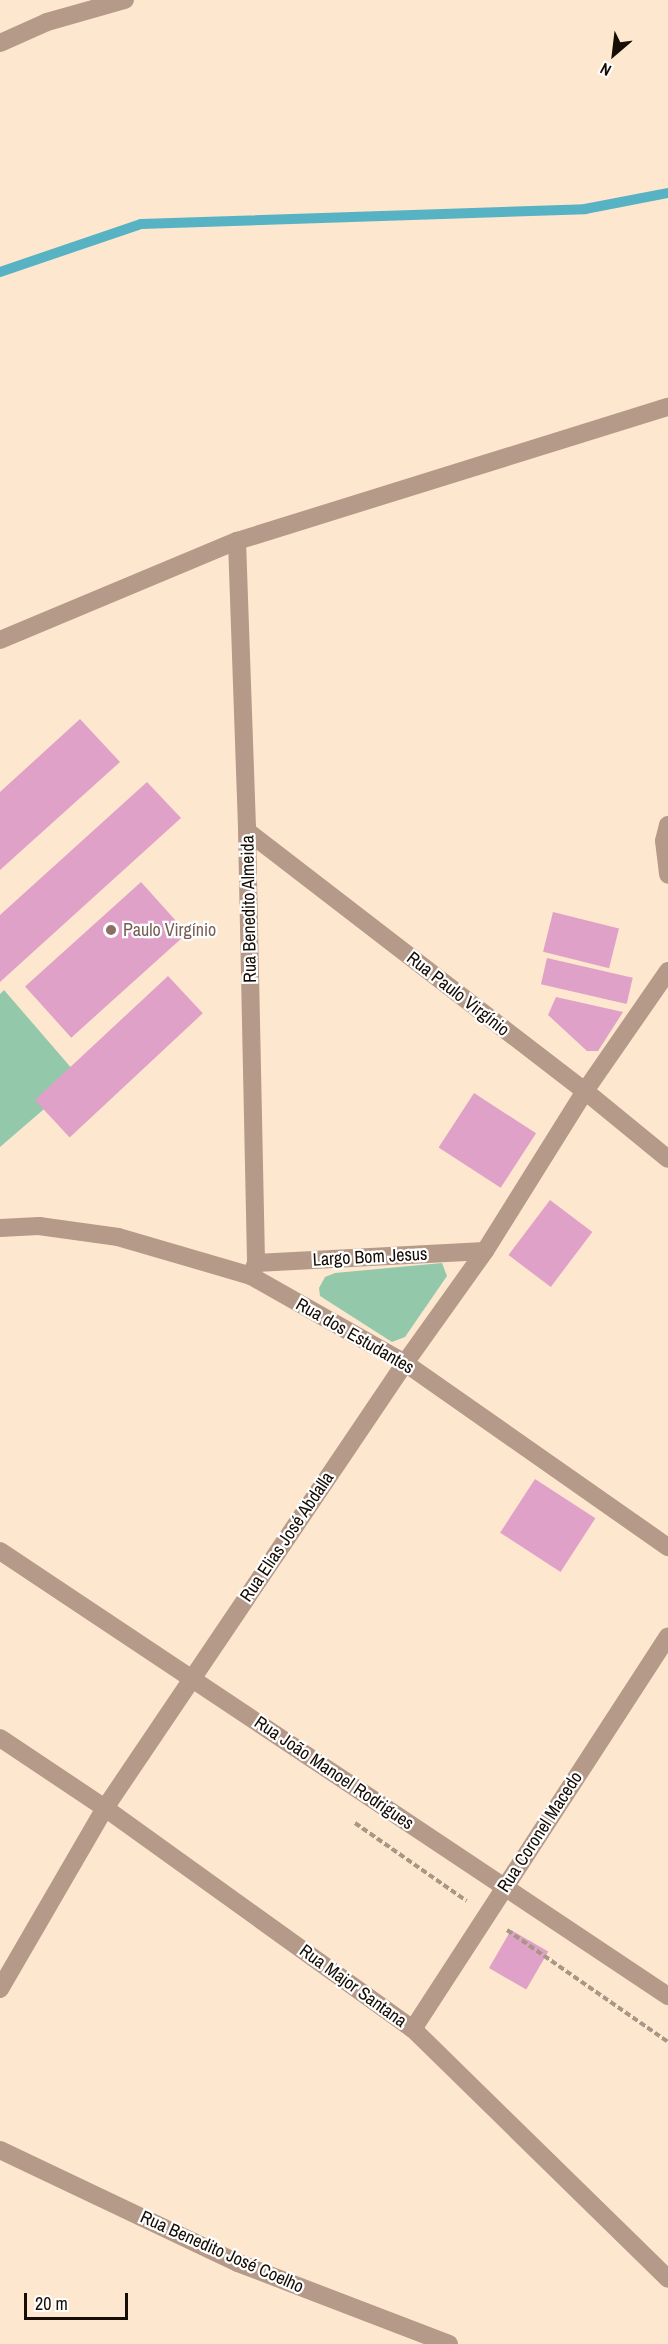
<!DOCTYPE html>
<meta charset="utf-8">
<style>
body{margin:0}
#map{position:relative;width:668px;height:2344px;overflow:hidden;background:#fde7cf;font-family:"Archivo Narrow",sans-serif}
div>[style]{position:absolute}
.green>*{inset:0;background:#94c8ab}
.stream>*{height:10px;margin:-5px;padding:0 5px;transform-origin:5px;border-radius:5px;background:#57b3c3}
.building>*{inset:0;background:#e0a1c9;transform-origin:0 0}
.path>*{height:4px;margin-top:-2px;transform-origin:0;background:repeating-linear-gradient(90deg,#a89784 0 6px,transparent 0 9px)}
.minor>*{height:18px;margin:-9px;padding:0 9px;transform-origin:9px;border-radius:9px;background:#b59989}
.tertiary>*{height:18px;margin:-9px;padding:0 9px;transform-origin:9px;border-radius:9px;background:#b59989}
.dots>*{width:16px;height:16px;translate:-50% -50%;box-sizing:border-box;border:3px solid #fff;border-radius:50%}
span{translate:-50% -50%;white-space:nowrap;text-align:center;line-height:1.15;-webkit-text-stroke:4.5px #fff;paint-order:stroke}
.street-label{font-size:18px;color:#160d04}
.education-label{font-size:18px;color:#785e54}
.left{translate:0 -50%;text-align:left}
.north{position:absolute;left:584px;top:24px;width:60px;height:60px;-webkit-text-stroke:4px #fff;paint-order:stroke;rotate:208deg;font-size:16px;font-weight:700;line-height:24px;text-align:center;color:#160d04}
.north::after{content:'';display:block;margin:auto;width:21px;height:27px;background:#160d04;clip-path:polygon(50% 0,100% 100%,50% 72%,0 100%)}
.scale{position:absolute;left:24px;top:2293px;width:104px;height:27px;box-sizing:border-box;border:3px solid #160d04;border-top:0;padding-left:8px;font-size:18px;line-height:21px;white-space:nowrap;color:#160d04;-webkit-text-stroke:4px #fff;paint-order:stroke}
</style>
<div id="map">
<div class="green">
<i style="clip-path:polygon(4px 990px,80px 1078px,0 1147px,0 994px)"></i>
<i style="clip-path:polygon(442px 1263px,447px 1276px,405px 1337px,392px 1342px,320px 1296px,319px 1288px,325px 1277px,335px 1273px)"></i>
</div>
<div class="stream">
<i style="left:0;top:272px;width:149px;rotate:-18.8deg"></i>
<i style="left:141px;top:224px;width:444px;rotate:-1.9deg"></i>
<i style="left:585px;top:209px;width:85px;rotate:-10.9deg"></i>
</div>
<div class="building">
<i style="clip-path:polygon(80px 719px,120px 762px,0 870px,0 792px)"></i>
<i style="clip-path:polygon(147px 782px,181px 818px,0 982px,0 915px)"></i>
<i style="left:141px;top:882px;width:69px;height:156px;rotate:48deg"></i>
<i style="left:553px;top:912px;width:68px;height:41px;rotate:14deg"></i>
<i style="left:547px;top:958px;width:88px;height:27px;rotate:13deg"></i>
<i style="left:168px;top:976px;width:51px;height:182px;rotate:47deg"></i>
<i style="clip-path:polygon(556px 997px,623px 1012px,598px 1051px,587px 1051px,548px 1015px)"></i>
<i style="left:474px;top:1093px;width:74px;height:65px;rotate:33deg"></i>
<i style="left:550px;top:1200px;width:53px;height:69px;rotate:37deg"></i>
<i style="left:535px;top:1479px;width:72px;height:64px;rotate:33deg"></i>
<i style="left:511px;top:1930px;width:43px;height:44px;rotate:30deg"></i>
</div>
<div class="path">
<i style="left:355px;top:1823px;width:136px;rotate:34.9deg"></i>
<i style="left:507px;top:1930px;width:196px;rotate:34.8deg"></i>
</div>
<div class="minor">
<i style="left:0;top:43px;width:51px;rotate:-24.1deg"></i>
<i style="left:47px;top:22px;width:81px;rotate:-15.8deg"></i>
<i style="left:237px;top:541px;width:290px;rotate:88deg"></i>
<i style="left:247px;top:831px;width:432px;rotate:88.8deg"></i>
<i style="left:256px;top:1263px;width:14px;rotate:111deg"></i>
<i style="left:0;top:640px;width:257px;rotate:-22.7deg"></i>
<i style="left:237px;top:541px;width:451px;rotate:-17.3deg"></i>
<i style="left:668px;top:825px;width:16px;rotate:104deg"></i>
<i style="left:664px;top:841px;width:34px;rotate:83deg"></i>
<i style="left:247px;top:831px;width:426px;rotate:37.6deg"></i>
<i style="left:585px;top:1091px;width:107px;rotate:39.3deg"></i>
<i style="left:0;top:1228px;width:39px;rotate:-3deg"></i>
<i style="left:39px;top:1226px;width:80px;rotate:7.9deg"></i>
<i style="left:118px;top:1237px;width:139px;rotate:16.3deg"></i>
<i style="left:251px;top:1276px;width:177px;rotate:29.5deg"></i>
<i style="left:405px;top:1363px;width:321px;rotate:35deg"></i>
<i style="left:256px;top:1263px;width:229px;rotate:-3deg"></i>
<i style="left:0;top:1738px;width:126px;rotate:33.7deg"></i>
<i style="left:105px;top:1808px;width:379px;rotate:35.7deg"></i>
<i style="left:413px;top:2029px;width:357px;rotate:44.4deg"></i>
<i style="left:0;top:1989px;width:209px;rotate:-59.9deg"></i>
<i style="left:105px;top:1808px;width:537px;rotate:-56.01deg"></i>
<i style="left:405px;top:1363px;width:138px;rotate:-54.5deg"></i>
<i style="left:485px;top:1251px;width:189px;rotate:-58deg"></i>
<i style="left:585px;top:1091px;width:146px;rotate:-55.3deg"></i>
<i style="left:413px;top:2029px;width:468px;rotate:-57deg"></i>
<i style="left:0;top:2150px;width:263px;rotate:25.4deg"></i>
<i style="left:238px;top:2263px;width:226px;rotate:21deg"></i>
</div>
<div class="tertiary">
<i style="left:0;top:1551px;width:803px;rotate:33.67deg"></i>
</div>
<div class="dots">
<i style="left:111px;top:930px;background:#8d6e63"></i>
</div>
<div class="street-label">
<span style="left:249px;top:909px;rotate:-91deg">Rua Benedito Almeida</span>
<span style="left:458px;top:994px;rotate:38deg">Rua Paulo Virgínio</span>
<span style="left:370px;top:1257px;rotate:-3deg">Largo Bom Jesus</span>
<span style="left:355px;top:1336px;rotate:30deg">Rua dos Estudantes</span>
<span style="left:287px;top:1537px;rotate:-56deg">Rua Elias José Abdalla</span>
<span style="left:334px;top:1773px;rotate:34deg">Rua João Manoel Rodrigues</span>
<span style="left:540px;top:1832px;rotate:-57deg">Rua Coronel Macedo</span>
<span style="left:353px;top:1986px;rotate:36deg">Rua Major Santana</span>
<span style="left:222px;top:2252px;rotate:24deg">Rua Benedito José Coelho</span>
</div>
<div class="education-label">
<span class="left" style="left:123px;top:930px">Paulo Virgínio</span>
</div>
<div class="north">N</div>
<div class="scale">20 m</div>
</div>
